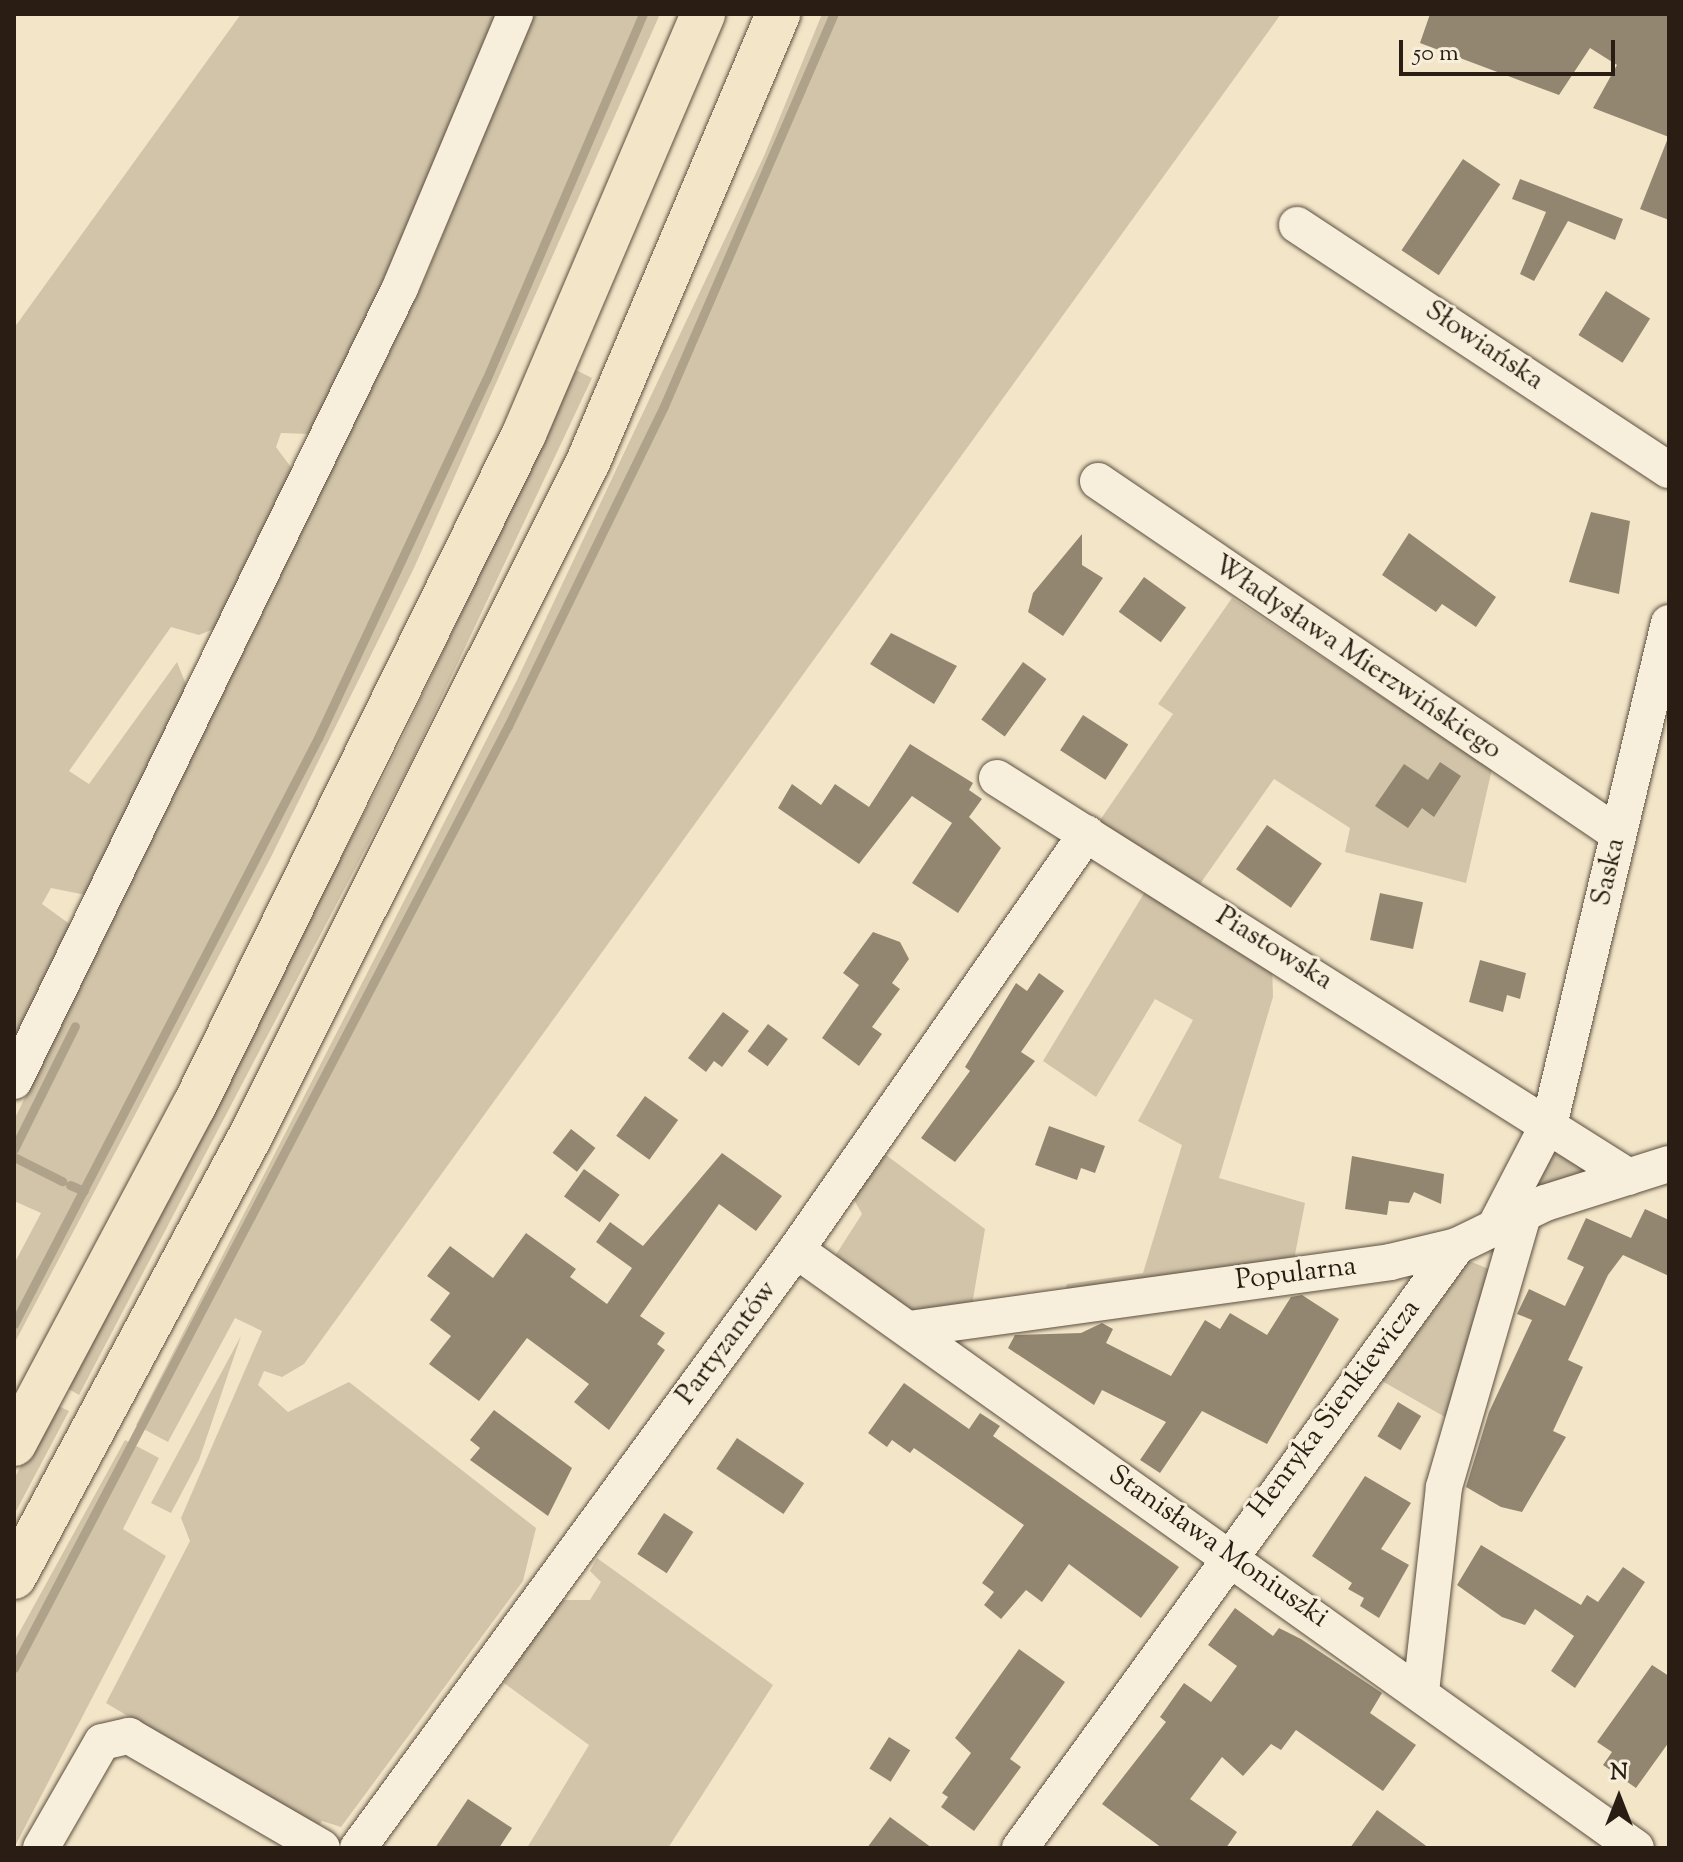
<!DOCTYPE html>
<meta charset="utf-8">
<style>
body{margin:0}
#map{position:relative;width:1683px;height:1862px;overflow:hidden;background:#f3e6c8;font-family:"Sorts Mill Goudy",serif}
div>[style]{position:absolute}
.green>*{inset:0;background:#d1c4a9}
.stream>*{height:9px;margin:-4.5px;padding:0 4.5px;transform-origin:4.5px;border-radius:4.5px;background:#afa28a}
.building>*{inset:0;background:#938671;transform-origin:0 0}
.roads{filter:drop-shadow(0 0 2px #5c4f40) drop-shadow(0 0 2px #5c4f40)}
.minor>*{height:36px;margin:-18px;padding:0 18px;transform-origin:18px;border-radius:18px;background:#f7efdb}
.highway>*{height:44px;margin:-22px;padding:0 22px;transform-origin:22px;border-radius:22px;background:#f3e6c8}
span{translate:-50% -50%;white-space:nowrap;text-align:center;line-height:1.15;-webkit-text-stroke:6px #f7efdb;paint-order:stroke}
.street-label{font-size:28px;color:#2a1d13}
.frame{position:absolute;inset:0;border:16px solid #2a1d13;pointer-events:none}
.north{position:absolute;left:1579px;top:1758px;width:80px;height:80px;-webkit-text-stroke:6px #f7efdb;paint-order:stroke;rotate:0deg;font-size:22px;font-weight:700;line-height:32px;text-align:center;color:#2a1d13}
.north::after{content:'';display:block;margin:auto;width:28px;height:36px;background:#2a1d13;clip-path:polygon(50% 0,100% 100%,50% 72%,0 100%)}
.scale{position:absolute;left:1399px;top:40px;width:216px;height:36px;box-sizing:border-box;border:4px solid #2a1d13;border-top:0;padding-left:10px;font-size:24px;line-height:28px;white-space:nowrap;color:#2a1d13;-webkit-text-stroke:6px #f7efdb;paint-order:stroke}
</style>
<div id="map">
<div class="green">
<i style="clip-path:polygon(241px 14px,496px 14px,386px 277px,311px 434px,281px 433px,276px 447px,293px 470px,216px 628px,199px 635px,171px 627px,69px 771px,89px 784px,177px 662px,187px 687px,86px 895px,51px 888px,42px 904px,71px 925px,14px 1043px,14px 328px)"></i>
<i style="clip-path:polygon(533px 14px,660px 14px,414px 568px,271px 857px,14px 1344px,14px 1264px,41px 1213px,14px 1201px,14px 1120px,426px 276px)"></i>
<i style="clip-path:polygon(822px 14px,1281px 14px,304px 1364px,282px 1377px,264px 1371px,258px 1385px,288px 1412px,349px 1382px,536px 1528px,523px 1581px,341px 1827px,322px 1821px,316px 1829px,106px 1703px,190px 1541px,181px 1518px,262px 1331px,235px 1318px,168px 1442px,136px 1425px,517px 680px,764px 156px)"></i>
<i style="clip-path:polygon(576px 370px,592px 378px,411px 762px,79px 1395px,64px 1386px,389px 766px)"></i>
<i style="clip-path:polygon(1232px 598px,1492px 769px,1466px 883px,1345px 852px,1350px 828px,1274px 779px,1200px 884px,1098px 823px,1173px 714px,1158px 704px)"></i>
<i style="clip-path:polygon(1149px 885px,1272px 963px,1273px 997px,1219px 1178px,1305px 1203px,1293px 1265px,1065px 1291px,1067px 1284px,1143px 1273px,1182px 1145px,1138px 1121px,1193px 1020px,1155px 999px,1096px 1097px,1043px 1061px)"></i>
<i style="clip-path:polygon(878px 1149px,985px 1229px,972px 1305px,912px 1313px,835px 1256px,862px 1214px,849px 1191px)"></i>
<i style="clip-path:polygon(1553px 1154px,1560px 1155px,1597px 1178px,1542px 1191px,1537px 1177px)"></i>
<i style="clip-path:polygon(1469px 1261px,1494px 1271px,1452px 1421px,1382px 1381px)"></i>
<i style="clip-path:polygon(241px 1336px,199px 1460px,171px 1513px,151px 1503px)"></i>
<i style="clip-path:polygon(54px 1404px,69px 1411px,14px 1515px,14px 1479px)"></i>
<i style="clip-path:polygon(125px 1440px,159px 1458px,123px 1529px,166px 1556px,14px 1848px,14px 1642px)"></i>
<i style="clip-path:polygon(597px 1558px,773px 1685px,668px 1848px,527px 1848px,589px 1745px,504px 1683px,557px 1600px,590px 1600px,601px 1582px,590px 1571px)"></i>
</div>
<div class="stream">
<i style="left:14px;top:1149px;width:137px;rotate:-63.6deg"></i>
<i style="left:14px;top:1157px;width:54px;rotate:26.6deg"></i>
<i style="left:70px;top:1185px;width:15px;rotate:23deg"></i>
<i style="left:14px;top:1324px;width:660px;rotate:-62.58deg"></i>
<i style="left:318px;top:738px;width:395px;rotate:-64.9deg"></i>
<i style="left:486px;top:380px;width:398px;rotate:-66.8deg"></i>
<i style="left:14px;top:1668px;width:1064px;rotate:-62.33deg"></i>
<i style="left:508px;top:726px;width:356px;rotate:-64deg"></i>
<i style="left:664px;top:406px;width:427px;rotate:-66.6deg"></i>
</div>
<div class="building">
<i style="clip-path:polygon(1430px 14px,1669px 14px,1669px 137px,1593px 108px,1617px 65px,1590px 48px,1559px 95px,1420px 43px)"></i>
<i style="clip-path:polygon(1668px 138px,1669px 139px,1669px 220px,1640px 209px)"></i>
<i style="left:1463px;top:159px;width:45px;height:110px;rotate:34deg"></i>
<i style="clip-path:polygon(1520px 179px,1623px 219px,1615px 240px,1568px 221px,1534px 281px,1520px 274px,1546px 212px,1512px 199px)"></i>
<i style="left:1606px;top:291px;width:52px;height:52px;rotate:32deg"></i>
<i style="clip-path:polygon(1591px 512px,1630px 521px,1619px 594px,1569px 582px)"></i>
<i style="clip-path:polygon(1409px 533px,1496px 597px,1476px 627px,1442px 604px,1436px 612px,1382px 575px)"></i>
<i style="clip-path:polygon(1082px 534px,1082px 565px,1103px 578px,1063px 636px,1028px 612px,1033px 593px)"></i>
<i style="left:1144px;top:577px;width:52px;height:43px;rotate:36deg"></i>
<i style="clip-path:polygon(891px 633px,957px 666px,934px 704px,870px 664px)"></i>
<i style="left:1023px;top:662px;width:29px;height:71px;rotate:36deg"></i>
<i style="left:1083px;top:715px;width:54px;height:42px;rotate:33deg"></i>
<i style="clip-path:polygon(910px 744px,973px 783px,969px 790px,982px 799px,969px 817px,1001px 848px,958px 913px,912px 883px,952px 823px,912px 796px,859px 864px,778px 808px,792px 784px,821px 805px,835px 784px,869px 807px)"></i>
<i style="clip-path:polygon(1440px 762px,1461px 776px,1434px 817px,1422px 808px,1408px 828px,1375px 806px,1404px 764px,1428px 780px)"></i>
<i style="left:1267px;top:825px;width:67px;height:54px;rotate:35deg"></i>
<i style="left:1380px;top:893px;width:44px;height:48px;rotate:12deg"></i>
<i style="clip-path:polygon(873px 932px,900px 942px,909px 959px,892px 983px,900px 989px,872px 1027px,882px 1034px,859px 1066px,822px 1038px,859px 985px,843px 973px)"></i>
<i style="clip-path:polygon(1480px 960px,1526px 973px,1520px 999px,1507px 995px,1503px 1012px,1469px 1002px)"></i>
<i style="clip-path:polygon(1039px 973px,1064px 991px,1021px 1052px,1035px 1061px,955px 1162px,921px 1138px,970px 1071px,965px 1067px,1016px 983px,1027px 991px)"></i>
<i style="clip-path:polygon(723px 1012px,749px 1031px,722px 1067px,714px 1061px,706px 1072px,688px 1058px)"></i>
<i style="left:768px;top:1024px;width:25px;height:34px;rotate:37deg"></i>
<i style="left:645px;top:1096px;width:41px;height:49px;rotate:36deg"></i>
<i style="clip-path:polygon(1049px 1126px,1105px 1146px,1095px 1173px,1081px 1168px,1077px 1180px,1035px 1165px)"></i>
<i style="left:571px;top:1129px;width:31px;height:30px;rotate:38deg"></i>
<i style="clip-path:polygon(722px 1153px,782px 1196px,756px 1231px,719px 1204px,640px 1316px,665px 1333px,657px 1344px,665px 1350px,609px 1430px,574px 1402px,589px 1384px,527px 1338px,479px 1401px,429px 1364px,451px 1336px,430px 1320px,450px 1293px,427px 1276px,450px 1246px,493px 1278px,526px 1233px,576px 1269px,570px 1277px,607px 1304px,632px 1268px,596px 1242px,610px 1222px,643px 1246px)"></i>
<i style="clip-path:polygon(1352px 1156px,1444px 1174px,1441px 1204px,1414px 1192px,1409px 1203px,1389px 1201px,1387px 1215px,1345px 1209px)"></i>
<i style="left:584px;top:1169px;width:44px;height:34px;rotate:36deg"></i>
<i style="clip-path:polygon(1645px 1209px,1669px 1220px,1669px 1276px,1623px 1255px,1608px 1275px,1568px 1360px,1583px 1367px,1553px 1431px,1566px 1437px,1522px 1512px,1501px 1507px,1466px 1487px,1489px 1412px,1532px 1320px,1517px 1314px,1529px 1289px,1565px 1306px,1584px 1267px,1567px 1259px,1586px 1218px,1631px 1238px)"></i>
<i style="clip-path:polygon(1302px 1295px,1339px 1319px,1267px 1444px,1202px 1411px,1160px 1473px,1140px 1460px,1166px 1422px,1102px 1390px,1094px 1405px,1008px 1348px,1015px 1335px,1081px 1333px,1102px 1323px,1113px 1329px,1106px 1343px,1171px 1376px,1205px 1320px,1220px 1329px,1230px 1313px,1267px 1335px,1291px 1297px)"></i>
<i style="clip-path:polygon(904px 1383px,969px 1429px,980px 1413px,1000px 1426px,993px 1436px,1179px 1567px,1141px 1618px,1069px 1564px,1042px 1602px,1026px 1590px,1001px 1619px,984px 1605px,994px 1592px,982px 1583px,1024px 1525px,914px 1448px,910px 1453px,892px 1440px,887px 1447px,868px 1433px)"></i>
<i style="left:1398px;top:1402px;width:27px;height:40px;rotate:31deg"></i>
<i style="clip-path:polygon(494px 1410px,572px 1468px,548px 1516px,470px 1460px,480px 1448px,470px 1440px)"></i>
<i style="left:737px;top:1438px;width:81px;height:37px;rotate:34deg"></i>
<i style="clip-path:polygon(1365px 1476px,1411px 1503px,1381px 1549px,1409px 1565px,1379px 1618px,1360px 1606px,1364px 1598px,1348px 1589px,1352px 1583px,1312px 1556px)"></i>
<i style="left:664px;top:1513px;width:35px;height:49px;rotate:33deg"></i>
<i style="clip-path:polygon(1481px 1545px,1581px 1605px,1587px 1595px,1598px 1602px,1623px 1567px,1645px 1582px,1575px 1688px,1551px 1671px,1574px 1636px,1535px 1609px,1525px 1625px,1502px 1617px,1457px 1585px)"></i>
<i style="clip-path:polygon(1235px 1608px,1273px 1636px,1279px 1628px,1301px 1639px,1382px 1693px,1370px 1713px,1416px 1745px,1383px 1791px,1296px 1730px,1281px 1750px,1271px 1744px,1243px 1776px,1222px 1757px,1190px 1799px,1237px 1832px,1226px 1848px,1162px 1848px,1102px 1804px,1166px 1722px,1160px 1717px,1184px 1683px,1211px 1702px,1237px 1666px,1208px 1645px)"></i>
<i style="clip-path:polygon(1019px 1649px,1065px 1682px,1010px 1759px,1021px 1767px,974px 1831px,941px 1807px,948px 1797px,942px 1793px,971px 1753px,955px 1738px)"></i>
<i style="clip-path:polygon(1652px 1665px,1669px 1676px,1669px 1742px,1636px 1788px,1603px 1765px,1612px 1752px,1597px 1742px)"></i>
<i style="left:889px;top:1737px;width:25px;height:37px;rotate:32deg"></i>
<i style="clip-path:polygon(468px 1799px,512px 1828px,499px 1848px,435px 1848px)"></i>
<i style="clip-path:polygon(1377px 1810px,1429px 1848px,1350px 1848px)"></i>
<i style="clip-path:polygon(890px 1817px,932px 1848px,867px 1848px)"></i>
</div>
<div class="roads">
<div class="minor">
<i style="left:1297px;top:225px;width:445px;rotate:33.4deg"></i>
<i style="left:1098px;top:481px;width:628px;rotate:34.17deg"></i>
<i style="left:997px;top:778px;width:747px;rotate:32.27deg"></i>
<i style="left:14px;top:1081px;width:882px;rotate:-64.05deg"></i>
<i style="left:400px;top:288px;width:297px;rotate:-67.2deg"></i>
<i style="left:1498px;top:1221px;width:113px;rotate:-62.5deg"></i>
<i style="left:1550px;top:1121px;width:512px;rotate:-76.56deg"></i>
<i style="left:796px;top:1250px;width:1031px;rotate:35.45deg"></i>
<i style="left:909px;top:1329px;width:486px;rotate:-7.9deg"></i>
<i style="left:1390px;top:1262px;width:69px;rotate:-13.4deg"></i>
<i style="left:1457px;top:1246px;width:98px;rotate:-26deg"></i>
<i style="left:1545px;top:1203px;width:130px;rotate:-17.5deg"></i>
<i style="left:1421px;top:1692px;width:206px;rotate:-83.6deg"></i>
<i style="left:1444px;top:1487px;width:287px;rotate:-73.8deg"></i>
<i style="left:41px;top:1848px;width:122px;rotate:-60.1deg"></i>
<i style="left:102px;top:1742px;width:28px;rotate:-13deg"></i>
<i style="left:129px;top:1736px;width:223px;rotate:30.1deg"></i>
<i style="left:358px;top:1848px;width:741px;rotate:-53.78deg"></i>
<i style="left:796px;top:1250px;width:508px;rotate:-55.09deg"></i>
<i style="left:1020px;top:1848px;width:744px;rotate:-54.02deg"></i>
</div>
<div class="highway">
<i style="left:14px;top:1444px;width:383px;rotate:-62deg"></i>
<i style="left:194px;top:1106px;width:749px;rotate:-63.85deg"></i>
<i style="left:524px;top:434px;width:457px;rotate:-66.9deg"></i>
<i style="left:14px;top:1577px;width:497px;rotate:-61.8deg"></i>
<i style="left:249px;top:1139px;width:757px;rotate:-63.4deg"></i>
<i style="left:588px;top:462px;width:487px;rotate:-67deg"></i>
</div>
</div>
<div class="street-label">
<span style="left:1484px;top:346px;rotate:34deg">Słowiańska</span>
<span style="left:1357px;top:658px;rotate:34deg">Władysława Mierzwińskiego</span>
<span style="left:1609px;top:872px;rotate:-77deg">Saska</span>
<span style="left:1274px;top:949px;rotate:32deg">Piastowska</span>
<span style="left:1296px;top:1274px;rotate:-7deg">Popularna</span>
<span style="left:727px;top:1343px;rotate:-53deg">Partyzantów</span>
<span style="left:1335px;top:1409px;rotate:-53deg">Henryka Sienkiewicza</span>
<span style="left:1218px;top:1547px;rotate:35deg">Stanisława Moniuszki</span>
</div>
<div class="frame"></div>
<div class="north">N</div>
<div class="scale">50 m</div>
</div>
